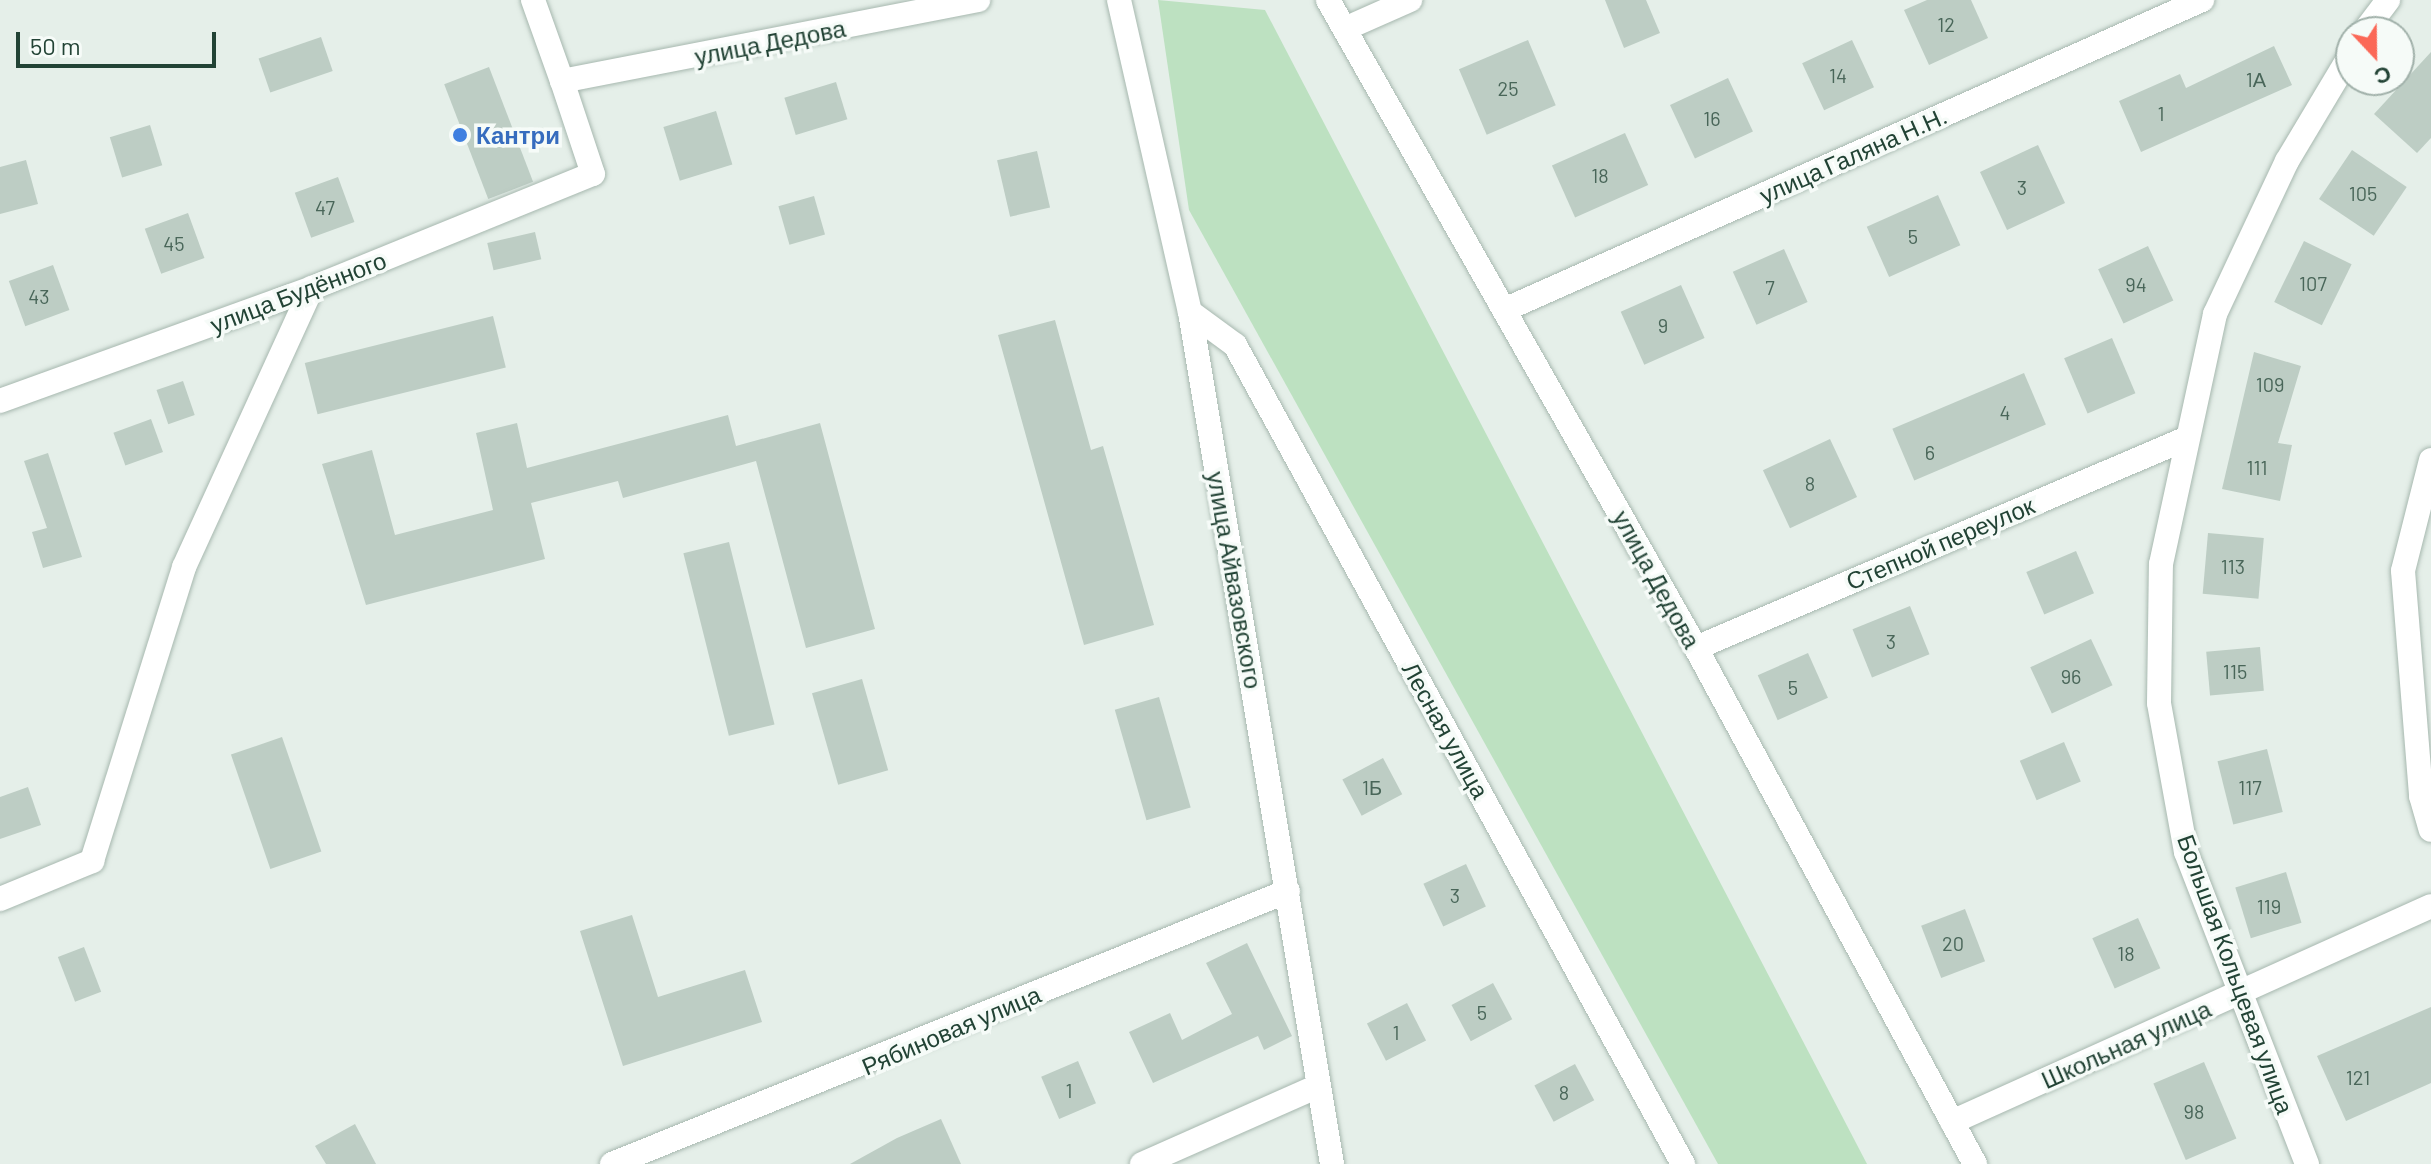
<!DOCTYPE html>
<meta charset="utf-8">
<style>
body{margin:0}
#map{position:relative;width:2431px;height:1164px;overflow:hidden;background:#e5efe9;font-family:Barlow,sans-serif}
div>[style]{position:absolute}
.green>*{inset:0;background:#bde1c1}
.building>*{inset:0;background:#bdcdc4;transform-origin:0 0}
.roads{filter:drop-shadow(0 0 2px #a7b8af) drop-shadow(0 0 2px #a7b8af)}
.minor>*{height:24px;margin:-12px;padding:0 12px;transform-origin:12px;border-radius:12px;background:#fff}
.tertiary>*{height:24px;margin:-12px;padding:0 12px;transform-origin:12px;border-radius:12px;background:#fff}
.dots>*{width:22px;height:22px;translate:-50% -50%;box-sizing:border-box;border:4px solid #f6fbf8;border-radius:50%}
span{translate:-50% -50%;white-space:nowrap;text-align:center;line-height:1.15;-webkit-text-stroke:7px #f6fbf8;paint-order:stroke}
.number-label{font-size:20px;color:#496659}
.number-label span{-webkit-text-stroke-width:0}
.street-label{font-size:24px;color:#224335}
.shop-label{font-size:24px;color:#366cbe;font-weight:700}
.left{translate:0 -50%;text-align:left}
.north{position:absolute;left:2335px;top:16px;width:80px;height:80px;box-sizing:border-box;background:#f6fbf8;border:2px solid #a1b1aa;border-radius:50%;rotate:158deg;font-size:22px;font-weight:700;line-height:32px;text-align:center;color:#224335}
.north::after{content:'';display:block;margin:auto;width:28px;height:36px;background:#fb6857;clip-path:polygon(50% 0,100% 100%,50% 72%,0 100%)}
.scale{position:absolute;left:16px;top:32px;width:200px;height:36px;box-sizing:border-box;border:4px solid #224335;border-top:0;padding-left:10px;font-size:24px;line-height:28px;white-space:nowrap;color:#224335;-webkit-text-stroke:6px #f6fbf8;paint-order:stroke}
</style>
<div id="map">
<div class="green">
<i style="clip-path:polygon(1158px 0,1265px 10px,1867px 1164px,1718px 1164px,1189px 210px)"></i>
</div>
<div class="building">
<i style="clip-path:polygon(1605px 0,1646px 0,1660px 33px,1624px 48px)"></i>
<i style="clip-path:polygon(1927px 0,1971px 0,1988px 38px,1929px 65px,1904px 10px)"></i>
<i style="left:321px;top:37px;width:36px;height:66px;rotate:71deg"></i>
<i style="left:1528px;top:40px;width:71px;height:75px;rotate:67deg"></i>
<i style="left:1852px;top:40px;width:52px;height:55px;rotate:65deg"></i>
<i style="clip-path:polygon(2274px 46px,2292px 85px,2141px 152px,2119px 101px,2180px 74px,2186px 88px)"></i>
<i style="clip-path:polygon(2431px 52px,2431px 138px,2417px 153px,2374px 114px)"></i>
<i style="left:489px;top:67px;width:123px;height:48px;rotate:69deg"></i>
<i style="left:1728px;top:78px;width:59px;height:64px;rotate:65deg"></i>
<i style="left:836px;top:82px;width:39px;height:54px;rotate:73deg"></i>
<i style="left:716px;top:111px;width:56px;height:55px;rotate:73deg"></i>
<i style="left:150px;top:125px;width:42px;height:42px;rotate:73deg"></i>
<i style="left:1625px;top:133px;width:57px;height:80px;rotate:66deg"></i>
<i style="left:2038px;top:145px;width:64px;height:64px;rotate:65deg"></i>
<i style="left:2352px;top:150px;width:66px;height:59px;rotate:34deg"></i>
<i style="left:1037px;top:151px;width:58px;height:41px;rotate:77deg"></i>
<i style="clip-path:polygon(26px 160px,38px 204px,0 214px,0 167px)"></i>
<i style="left:338px;top:177px;width:48px;height:46px;rotate:70deg"></i>
<i style="left:1938px;top:195px;width:55px;height:78px;rotate:66deg"></i>
<i style="left:814px;top:196px;width:40px;height:37px;rotate:74deg"></i>
<i style="left:188px;top:213px;width:48px;height:46px;rotate:70deg"></i>
<i style="left:535px;top:232px;width:28px;height:49px;rotate:77deg"></i>
<i style="left:2304px;top:241px;width:53px;height:68px;rotate:26deg"></i>
<i style="left:2148px;top:246px;width:60px;height:55px;rotate:65deg"></i>
<i style="left:1784px;top:249px;width:58px;height:56px;rotate:66deg"></i>
<i style="left:53px;top:265px;width:48px;height:47px;rotate:70deg"></i>
<i style="left:1681px;top:285px;width:58px;height:66px;rotate:66deg"></i>
<i style="left:493px;top:316px;width:53px;height:194px;rotate:76deg"></i>
<i style="clip-path:polygon(1055px 320px,1091px 450px,1103px 446px,1154px 625px,1084px 645px,998px 335px)"></i>
<i style="left:2112px;top:338px;width:60px;height:52px;rotate:67deg"></i>
<i style="clip-path:polygon(2254px 352px,2301px 366px,2278px 443px,2292px 445px,2280px 501px,2222px 489px)"></i>
<i style="left:2024px;top:373px;width:56px;height:143px;rotate:67deg"></i>
<i style="left:183px;top:381px;width:36px;height:28px;rotate:71deg"></i>
<i style="clip-path:polygon(728px 415px,736px 446px,820px 423px,875px 629px,806px 648px,756px 461px,623px 498px,618px 481px,531px 503px,545px 559px,366px 605px,322px 464px,372px 450px,395px 535px,493px 510px,476px 433px,517px 423px,527px 468px)"></i>
<i style="left:151px;top:419px;width:35px;height:40px;rotate:70deg"></i>
<i style="left:1830px;top:439px;width:64px;height:74px;rotate:65deg"></i>
<i style="clip-path:polygon(48px 453px,82px 557px,43px 568px,32px 532px,47px 528px,24px 461px)"></i>
<i style="left:2208px;top:533px;width:56px;height:61px;rotate:5deg"></i>
<i style="left:729px;top:542px;width:188px;height:47px;rotate:76deg"></i>
<i style="left:2076px;top:551px;width:46px;height:54px;rotate:67deg"></i>
<i style="left:1910px;top:606px;width:52px;height:62px;rotate:68deg"></i>
<i style="left:2091px;top:639px;width:51px;height:67px;rotate:65deg"></i>
<i style="left:2260px;top:647px;width:44px;height:54px;rotate:85deg"></i>
<i style="left:1808px;top:653px;width:49px;height:55px;rotate:66deg"></i>
<i style="left:862px;top:679px;width:95px;height:52px;rotate:74deg"></i>
<i style="left:1159px;top:697px;width:115px;height:46px;rotate:74deg"></i>
<i style="left:282px;top:737px;width:121px;height:54px;rotate:71deg"></i>
<i style="left:2064px;top:742px;width:43px;height:48px;rotate:67deg"></i>
<i style="left:2267px;top:749px;width:65px;height:51px;rotate:76deg"></i>
<i style="left:1383px;top:758px;width:41px;height:46px;rotate:62deg"></i>
<i style="clip-path:polygon(28px 787px,41px 825px,0 839px,0 797px)"></i>
<i style="left:1466px;top:864px;width:47px;height:47px;rotate:65deg"></i>
<i style="left:2286px;top:872px;width:53px;height:53px;rotate:73deg"></i>
<i style="left:1965px;top:909px;width:56px;height:47px;rotate:69deg"></i>
<i style="clip-path:polygon(632px 915px,658px 997px,745px 970px,762px 1022px,623px 1066px,580px 931px)"></i>
<i style="left:2138px;top:918px;width:55px;height:50px;rotate:66deg"></i>
<i style="clip-path:polygon(1247px 943px,1292px 1036px,1264px 1050px,1258px 1036px,1153px 1083px,1129px 1032px,1170px 1013px,1182px 1040px,1232px 1014px,1206px 963px)"></i>
<i style="left:84px;top:947px;width:48px;height:28px;rotate:69deg"></i>
<i style="left:1493px;top:983px;width:41px;height:47px;rotate:62deg"></i>
<i style="left:1407px;top:1003px;width:42px;height:45px;rotate:63deg"></i>
<i style="clip-path:polygon(2431px 1007px,2431px 1083px,2346px 1121px,2317px 1056px)"></i>
<i style="left:1078px;top:1061px;width:46px;height:40px;rotate:67deg"></i>
<i style="left:2204px;top:1062px;width:83px;height:55px;rotate:67deg"></i>
<i style="left:1575px;top:1064px;width:41px;height:46px;rotate:62deg"></i>
<i style="clip-path:polygon(941px 1119px,961px 1164px,850px 1164px,897px 1138px)"></i>
<i style="clip-path:polygon(355px 1124px,376px 1164px,326px 1164px,315px 1146px)"></i>
</div>
<div class="roads">
<div class="minor">
<i style="left:1349px;top:27px;width:67px;rotate:-23.9deg"></i>
<i style="left:2364px;top:32px;width:40px;rotate:-53deg"></i>
<i style="left:1504px;top:310px;width:764px;rotate:-23.95deg"></i>
<i style="left:1190px;top:312px;width:56px;rotate:36.3deg"></i>
<i style="left:1235px;top:345px;width:934px;rotate:61.32deg"></i>
<i style="left:0;top:401px;width:332px;rotate:-19.9deg"></i>
<i style="left:312px;top:288px;width:303px;rotate:-22.1deg"></i>
<i style="left:593px;top:174px;width:98px;rotate:-108.4deg"></i>
<i style="left:2431px;top:460px;width:114px;rotate:104.2deg"></i>
<i style="left:2403px;top:571px;width:226px;rotate:85.4deg"></i>
<i style="left:2421px;top:796px;width:35px;rotate:74deg"></i>
<i style="left:1696px;top:648px;width:532px;rotate:-23.14deg"></i>
<i style="left:0;top:899px;width:100px;rotate:-22.4deg"></i>
<i style="left:92px;top:861px;width:308px;rotate:-72.6deg"></i>
<i style="left:184px;top:567px;width:307px;rotate:-65.4deg"></i>
<i style="left:1952px;top:1122px;width:525px;rotate:-24.27deg"></i>
<i style="left:612px;top:1164px;width:729px;rotate:-21.99deg"></i>
<i style="left:2307px;top:1164px;width:335px;rotate:-111.2deg"></i>
<i style="left:2186px;top:852px;width:151px;rotate:-100.3deg"></i>
<i style="left:2159px;top:703px;width:139px;rotate:-89.2deg"></i>
<i style="left:2161px;top:564px;width:256px;rotate:-77.8deg"></i>
<i style="left:2215px;top:314px;width:169px;rotate:-64.8deg"></i>
<i style="left:2287px;top:161px;width:125px;rotate:-59.1deg"></i>
</div>
<div class="tertiary">
<i style="left:533px;top:0;width:86px;rotate:70.3deg"></i>
<i style="left:562px;top:81px;width:424px;rotate:-11deg"></i>
<i style="left:1119px;top:0;width:320px;rotate:77.2deg"></i>
<i style="left:1190px;top:312px;width:864px;rotate:80.54deg"></i>
<i style="left:1328px;top:0;width:745px;rotate:60.41deg"></i>
<i style="left:1696px;top:648px;width:587px;rotate:61.6deg"></i>
<i style="left:1142px;top:1164px;width:190px;rotate:-23.9deg"></i>
</div>
</div>
<div class="dots">
<i style="left:460px;top:135px;background:#3f7fe0"></i>
</div>
<div class="number-label">
<span style="left:1946px;top:24px">12</span>
<span style="left:1838px;top:75px">14</span>
<span style="left:2256px;top:79px">1А</span>
<span style="left:1508px;top:88px">25</span>
<span style="left:2161px;top:113px">1</span>
<span style="left:1712px;top:118px">16</span>
<span style="left:1600px;top:175px">18</span>
<span style="left:2022px;top:187px">3</span>
<span style="left:2363px;top:193px">105</span>
<span style="left:325px;top:207px">47</span>
<span style="left:1913px;top:236px">5</span>
<span style="left:174px;top:243px">45</span>
<span style="left:2313px;top:283px">107</span>
<span style="left:2136px;top:284px">94</span>
<span style="left:1770px;top:287px">7</span>
<span style="left:39px;top:296px">43</span>
<span style="left:1663px;top:325px">9</span>
<span style="left:2270px;top:384px">109</span>
<span style="left:2005px;top:412px">4</span>
<span style="left:1930px;top:452px">6</span>
<span style="left:2257px;top:467px">111</span>
<span style="left:1810px;top:483px">8</span>
<span style="left:2233px;top:566px">113</span>
<span style="left:1891px;top:641px">3</span>
<span style="left:2235px;top:671px">115</span>
<span style="left:2071px;top:676px">96</span>
<span style="left:1793px;top:687px">5</span>
<span style="left:1372px;top:787px">1Б</span>
<span style="left:2250px;top:787px">117</span>
<span style="left:1455px;top:895px">3</span>
<span style="left:2269px;top:906px">119</span>
<span style="left:1953px;top:943px">20</span>
<span style="left:2126px;top:953px">18</span>
<span style="left:1482px;top:1012px">5</span>
<span style="left:1396px;top:1032px">1</span>
<span style="left:2358px;top:1077px">121</span>
<span style="left:1069px;top:1090px">1</span>
<span style="left:1564px;top:1092px">8</span>
<span style="left:2194px;top:1111px">98</span>
</div>
<div class="street-label">
<span style="left:770px;top:42px;rotate:-11deg">улица Дедова</span>
<span style="left:1853px;top:155px;rotate:-24deg">улица Галяна Н.Н.</span>
<span style="left:298px;top:292px;rotate:-21deg">улица Будённого</span>
<span style="left:1940px;top:543px;rotate:-23deg">Степной переулок</span>
<span style="left:1657px;top:579px;rotate:61deg">улица Дедова</span>
<span style="left:1235px;top:580px;rotate:80deg">улица Айвазовского</span>
<span style="left:1446px;top:730px;rotate:61deg">Лесная улица</span>
<span style="left:2236px;top:974px;rotate:70deg">Большая Кольцевая улица</span>
<span style="left:951px;top:1030px;rotate:-23deg">Рябиновая улица</span>
<span style="left:2126px;top:1044px;rotate:-24deg">Школьная улица</span>
</div>
<div class="shop-label">
<span class="left" style="left:476px;top:135px">Кантри</span>
</div>
<div class="north">С</div>
<div class="scale">50 m</div>
</div>
